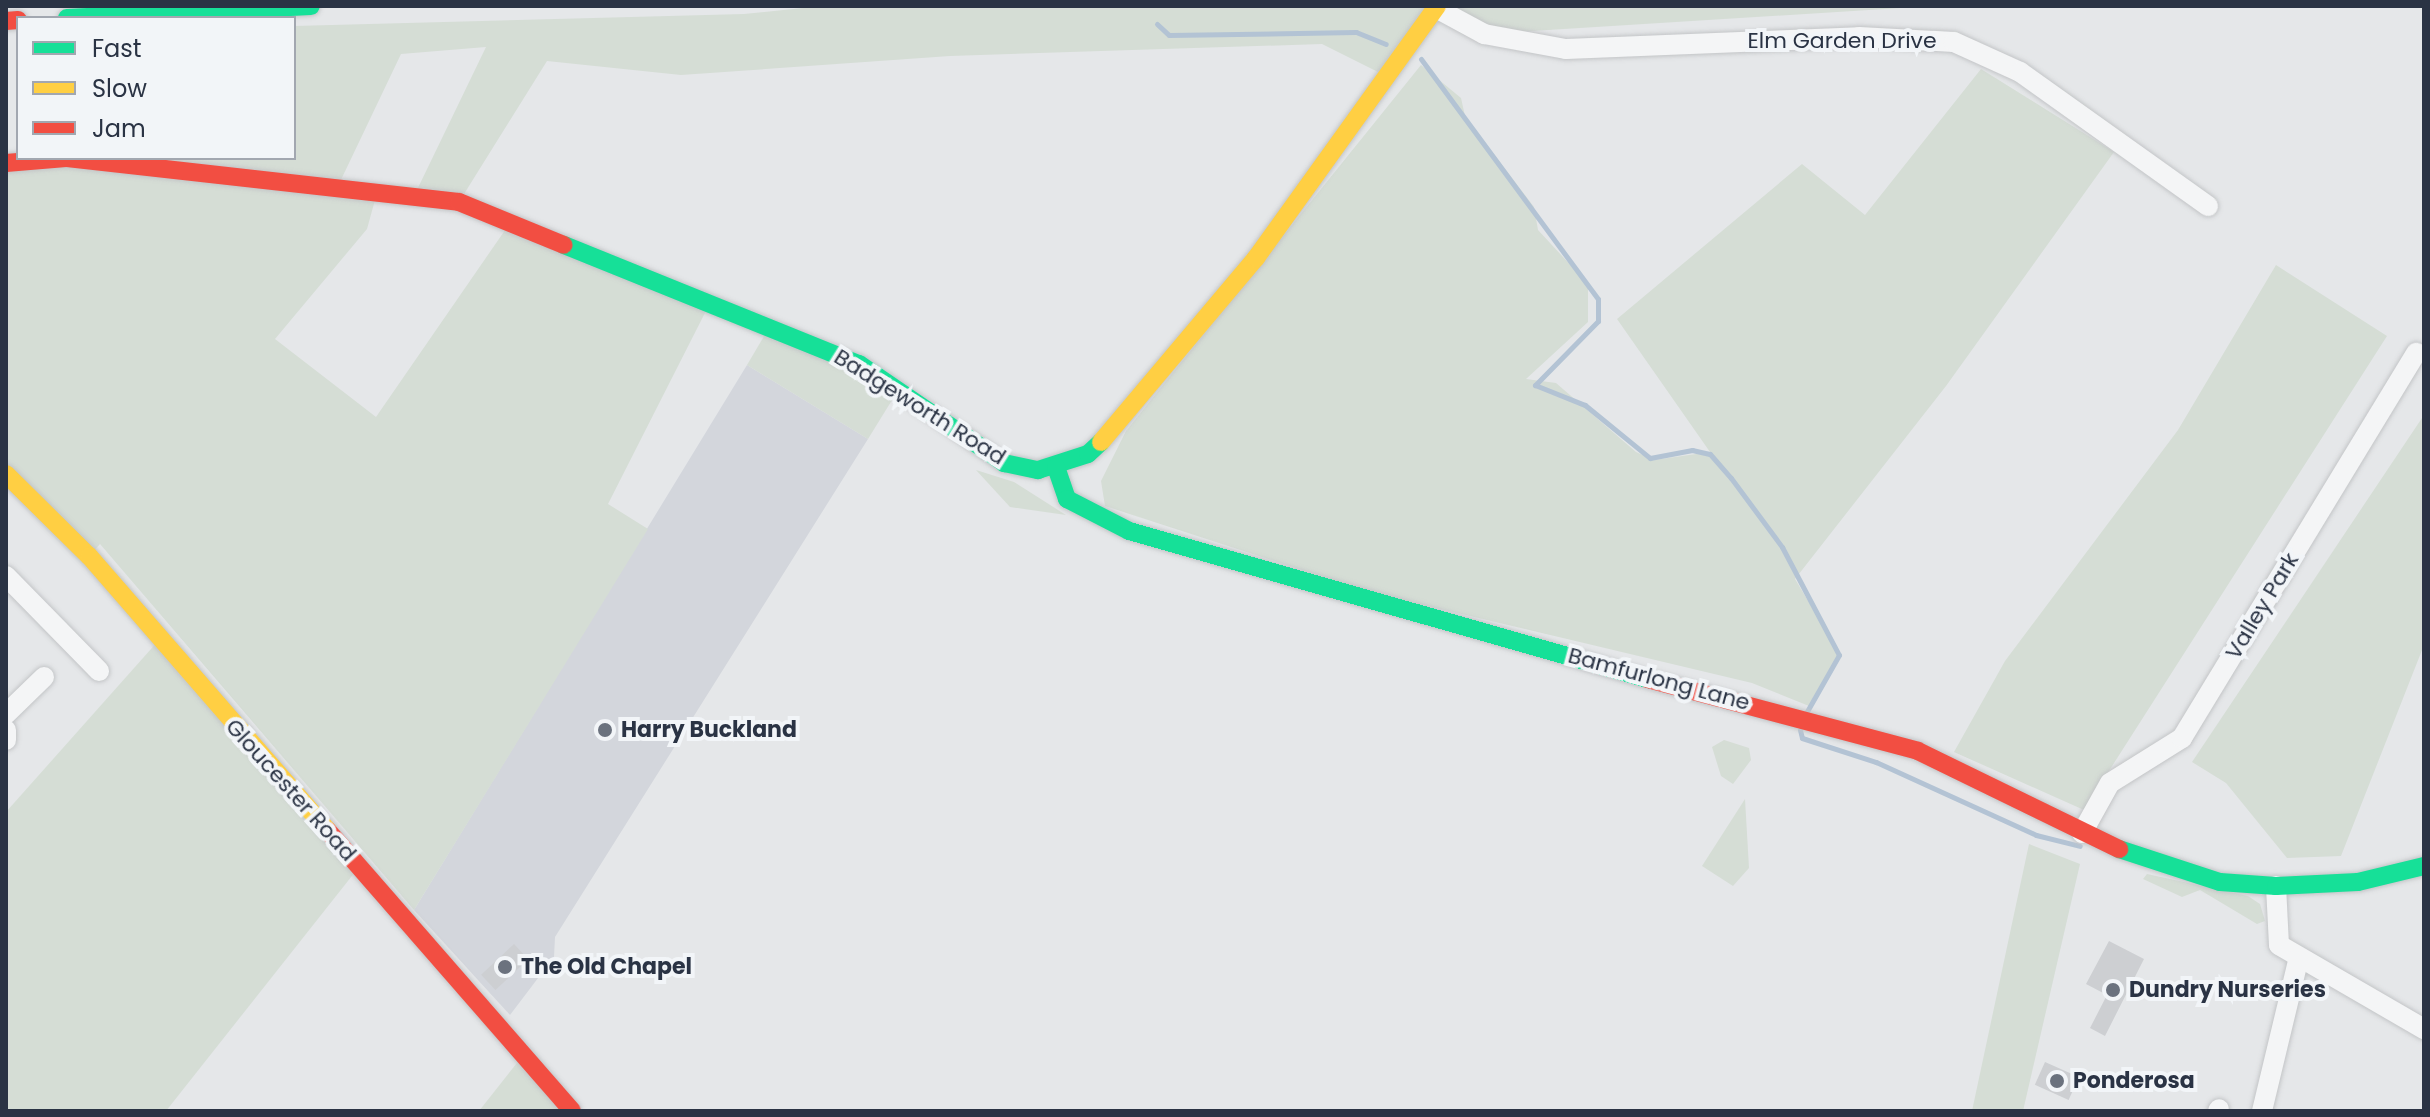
<!DOCTYPE html>
<style>
body{margin:0}
#map{position:relative;width:2430px;height:1117px;overflow:hidden;background:#e5e7e9;font-family:Poppins,sans-serif}
div>[style]{position:absolute}
.built>*{inset:0;background:#d3d6dc}
.green>*{inset:0;background:#d5ddd5}
.stream>*{height:5px;margin:-2.5px;padding:0 2.5px;transform-origin:2.5px;border-radius:2.5px;background:#b3c3d4}
.building>*{inset:0;background:#cdcfd2;transform-origin:0 0}
.roads{filter:drop-shadow(0 0 2px #c3c5c7) drop-shadow(0 0 2px #c3c5c7)}
.street>*{height:20px;margin:-10px;padding:0 10px;transform-origin:10px;border-radius:10px;background:#f4f5f6}
.fast>*{height:18px;margin:-9px;padding:0 9px;transform-origin:9px;border-radius:9px;background:#16e098}
.slow>*{height:18px;margin:-9px;padding:0 9px;transform-origin:9px;border-radius:9px;background:#ffcf43}
.jam>*{height:18px;margin:-9px;padding:0 9px;transform-origin:9px;border-radius:9px;background:#f24e42}
.dots>*{width:22px;height:22px;translate:-50% -50%;box-sizing:border-box;border:4px solid #f2f5f8;border-radius:50%}
span{translate:-50% -50%;white-space:nowrap;text-align:center;line-height:1.15;-webkit-text-stroke:8px #f2f5f8;paint-order:stroke}
.street-label{font-size:22px;color:#2a3344}
.poi-label{font-size:22px;color:#2a3344;font-weight:700}
.left{translate:0 -50%;text-align:left}
.frame{position:absolute;inset:0;border:8px solid #2a3344;pointer-events:none}
.legend{position:absolute;left:16px;top:16px;width:280px;height:144px;box-sizing:border-box;background:#f2f5f8;border:2px solid #a2a7b0;margin:0;padding:10px 14px;list-style:none;font-size:24px;color:#2a3344}
.legend li{display:flex;align-items:center;gap:16px;height:40px}
.legend b{width:40px;border:2px solid #a2a7b0}
</style>
<div id="map">
<div class="built">
<i style="clip-path:polygon(747px 365px,868px 439px,555px 937px,554px 957px,510px 1015px,414px 910px)"></i>
</div>
<div class="green">
<i style="clip-path:polygon(822px 6px,1932px 6px,1484px 34px,1436px 8px,1390px 78px,1322px 44px,950px 56px,681px 75px,547px 61px,459px 202px,415px 194px,486px 47px,401px 54px,339px 184px,378px 189px,367px 229px,275px 339px,376px 417px,512px 220px,710px 303px,608px 504px,648px 529px,414px 910px,100px 544px,89px 556px,6px 474px,6px 163px,294px 158px,294px 26px,744px 14px)"></i>
<i style="clip-path:polygon(1421px 65px,1461px 98px,1465px 116px,1534px 207px,1538px 230px,1588px 284px,1588px 322px,1526px 379px,1556px 383px,1636px 452px,1654px 460px,1710px 452px,1617px 319px,1802px 164px,1865px 215px,1981px 69px,2114px 152px,1946px 386px,1795px 579px,1841px 656px,1809px 706px,1752px 683px,1373px 593px,1105px 506px,1101px 481px,1126px 431px)"></i>
<i style="clip-path:polygon(2276px 265px,2387px 336px,2084px 810px,1954px 752px,2005px 661px,2178px 430px)"></i>
<i style="clip-path:polygon(770px 326px,897px 392px,868px 439px,747px 365px)"></i>
<i style="clip-path:polygon(2424px 415px,2424px 645px,2341px 856px,2287px 858px,2226px 783px,2192px 762px)"></i>
<i style="clip-path:polygon(976px 470px,1014px 482px,1066px 515px,1010px 507px)"></i>
<i style="clip-path:polygon(159px 640px,359px 867px,166px 1111px,6px 1111px,6px 812px)"></i>
<i style="clip-path:polygon(1724px 740px,1749px 748px,1751px 760px,1733px 784px,1721px 776px,1712px 747px)"></i>
<i style="clip-path:polygon(1745px 799px,1749px 868px,1733px 886px,1702px 866px)"></i>
<i style="clip-path:polygon(2029px 844px,2080px 864px,2023px 1111px,1972px 1111px)"></i>
<i style="clip-path:polygon(2147px 874px,2248px 896px,2260px 904px,2265px 921px,2257px 924px,2200px 890px,2182px 897px,2143px 879px)"></i>
<i style="clip-path:polygon(524px 1054px,571px 1111px,479px 1111px)"></i>
</div>
<div class="stream">
<i style="left:1157px;top:24px;width:16px;rotate:43deg"></i>
<i style="left:1169px;top:35px;width:187px;rotate:-0.9deg"></i>
<i style="left:1356px;top:32px;width:32px;rotate:22deg"></i>
<i style="left:1421px;top:59px;width:298px;rotate:53.6deg"></i>
<i style="left:1598px;top:299px;width:22px;rotate:90deg"></i>
<i style="left:1598px;top:321px;width:90px;rotate:134.5deg"></i>
<i style="left:1535px;top:385px;width:54px;rotate:21.8deg"></i>
<i style="left:1585px;top:405px;width:84px;rotate:39.2deg"></i>
<i style="left:1650px;top:458px;width:43px;rotate:-10.8deg"></i>
<i style="left:1692px;top:450px;width:18px;rotate:13deg"></i>
<i style="left:1710px;top:454px;width:32px;rotate:49deg"></i>
<i style="left:1731px;top:478px;width:86px;rotate:53.5deg"></i>
<i style="left:1782px;top:547px;width:122px;rotate:62.2deg"></i>
<i style="left:1839px;top:655px;width:67px;rotate:119.6deg"></i>
<i style="left:1800px;top:730px;width:8px;rotate:76deg"></i>
<i style="left:1802px;top:738px;width:78px;rotate:18deg"></i>
<i style="left:1876px;top:762px;width:176px;rotate:24.5deg"></i>
<i style="left:2036px;top:835px;width:45px;rotate:14deg"></i>
</div>
<div class="building">
<i style="clip-path:polygon(2109px 941px,2144px 959px,2105px 1036px,2090px 1028px,2107px 995px,2086px 984px)"></i>
<i style="left:514px;top:944px;width:21px;height:45px;rotate:47deg"></i>
<i style="left:2045px;top:1062px;width:37px;height:25px;rotate:24deg"></i>
</div>
<div class="roads">
<div class="street">
<i style="left:1436px;top:8px;width:55px;rotate:28.4deg"></i>
<i style="left:1484px;top:34px;width:83px;rotate:10.4deg"></i>
<i style="left:1566px;top:49px;width:293px;rotate:-2.3deg"></i>
<i style="left:1859px;top:37px;width:95px;rotate:3deg"></i>
<i style="left:1954px;top:42px;width:72px;rotate:24.4deg"></i>
<i style="left:2020px;top:72px;width:231px;rotate:35.5deg"></i>
<i style="left:6px;top:576px;width:133px;rotate:45.6deg"></i>
<i style="left:6px;top:714px;width:53px;rotate:-44.2deg"></i>
<i style="left:6px;top:730px;width:10px;rotate:90deg"></i>
<i style="left:2082px;top:833px;width:57px;rotate:-60.8deg"></i>
<i style="left:2110px;top:783px;width:85px;rotate:-32deg"></i>
<i style="left:2182px;top:738px;width:451px;rotate:-58.7deg"></i>
<i style="left:2276px;top:886px;width:59px;rotate:87.1deg"></i>
<i style="left:2279px;top:945px;width:168px;rotate:30.1deg"></i>
<i style="left:2218px;top:1111px;width:2px;rotate:-63deg"></i>
<i style="left:2262px;top:1111px;width:158px;rotate:-76.5deg"></i>
</div>
<div class="fast">
<i style="left:67px;top:18px;width:244px;rotate:-2.8deg"></i>
<i style="left:564px;top:245px;width:318px;rotate:22deg"></i>
<i style="left:859px;top:364px;width:176px;rotate:34.3deg"></i>
<i style="left:1004px;top:463px;width:35px;rotate:12deg"></i>
<i style="left:1038px;top:470px;width:52px;rotate:-17.7deg"></i>
<i style="left:1088px;top:454px;width:18px;rotate:-43deg"></i>
<i style="left:1056px;top:467px;width:34px;rotate:71deg"></i>
<i style="left:1067px;top:499px;width:70px;rotate:27.3deg"></i>
<i style="left:1129px;top:531px;width:540px;rotate:15.92deg"></i>
<i style="left:2119px;top:849px;width:106px;rotate:18.1deg"></i>
<i style="left:2220px;top:882px;width:56px;rotate:4.1deg"></i>
<i style="left:2276px;top:886px;width:82px;rotate:-2.8deg"></i>
<i style="left:2358px;top:882px;width:68px;rotate:-13.6deg"></i>
</div>
<div class="slow">
<i style="left:1101px;top:442px;width:241px;rotate:-49.9deg"></i>
<i style="left:1256px;top:258px;width:310px;rotate:-54.3deg"></i>
<i style="left:6px;top:474px;width:117px;rotate:44.7deg"></i>
<i style="left:89px;top:556px;width:364px;rotate:49deg"></i>
</div>
<div class="jam">
<i style="left:6px;top:21px;width:12px;rotate:-5deg"></i>
<i style="left:67px;top:158px;width:394px;rotate:6.4deg"></i>
<i style="left:459px;top:202px;width:113px;rotate:22.3deg"></i>
<i style="left:6px;top:163px;width:60px;rotate:-4.8deg"></i>
<i style="left:1648px;top:679px;width:279px;rotate:14.9deg"></i>
<i style="left:1918px;top:751px;width:224px;rotate:26deg"></i>
<i style="left:328px;top:831px;width:371px;rotate:48.9deg"></i>
</div>
</div>
<div class="dots">
<i style="left:605px;top:730px;background:#6b727e"></i>
<i style="left:505px;top:967px;background:#6b727e"></i>
<i style="left:2113px;top:990px;background:#6b727e"></i>
<i style="left:2057px;top:1081px;background:#6b727e"></i>
</div>
<div class="street-label">
<span style="left:1842px;top:41px">Elm Garden Drive</span>
<span style="left:920px;top:407px;rotate:32deg">Badgeworth Road</span>
<span style="left:2262px;top:606px;rotate:-59deg">Valley Park</span>
<span style="left:1659px;top:679px;rotate:15deg">Bamfurlong Lane</span>
<span style="left:291px;top:790px;rotate:48deg">Gloucester Road</span>
</div>
<div class="poi-label">
<span class="left" style="left:621px;top:730px">Harry Buckland</span>
<span class="left" style="left:521px;top:967px">The Old Chapel</span>
<span class="left" style="left:2129px;top:990px">Dundry Nurseries</span>
<span class="left" style="left:2073px;top:1081px">Ponderosa</span>
</div>
<div class="frame"></div>
<ul class="legend">
<li><b style="height:10px;background:#16e098"></b>Fast</li>
<li><b style="height:10px;background:#ffcf43"></b>Slow</li>
<li><b style="height:10px;background:#f24e42"></b>Jam</li>
</ul>
</div>
